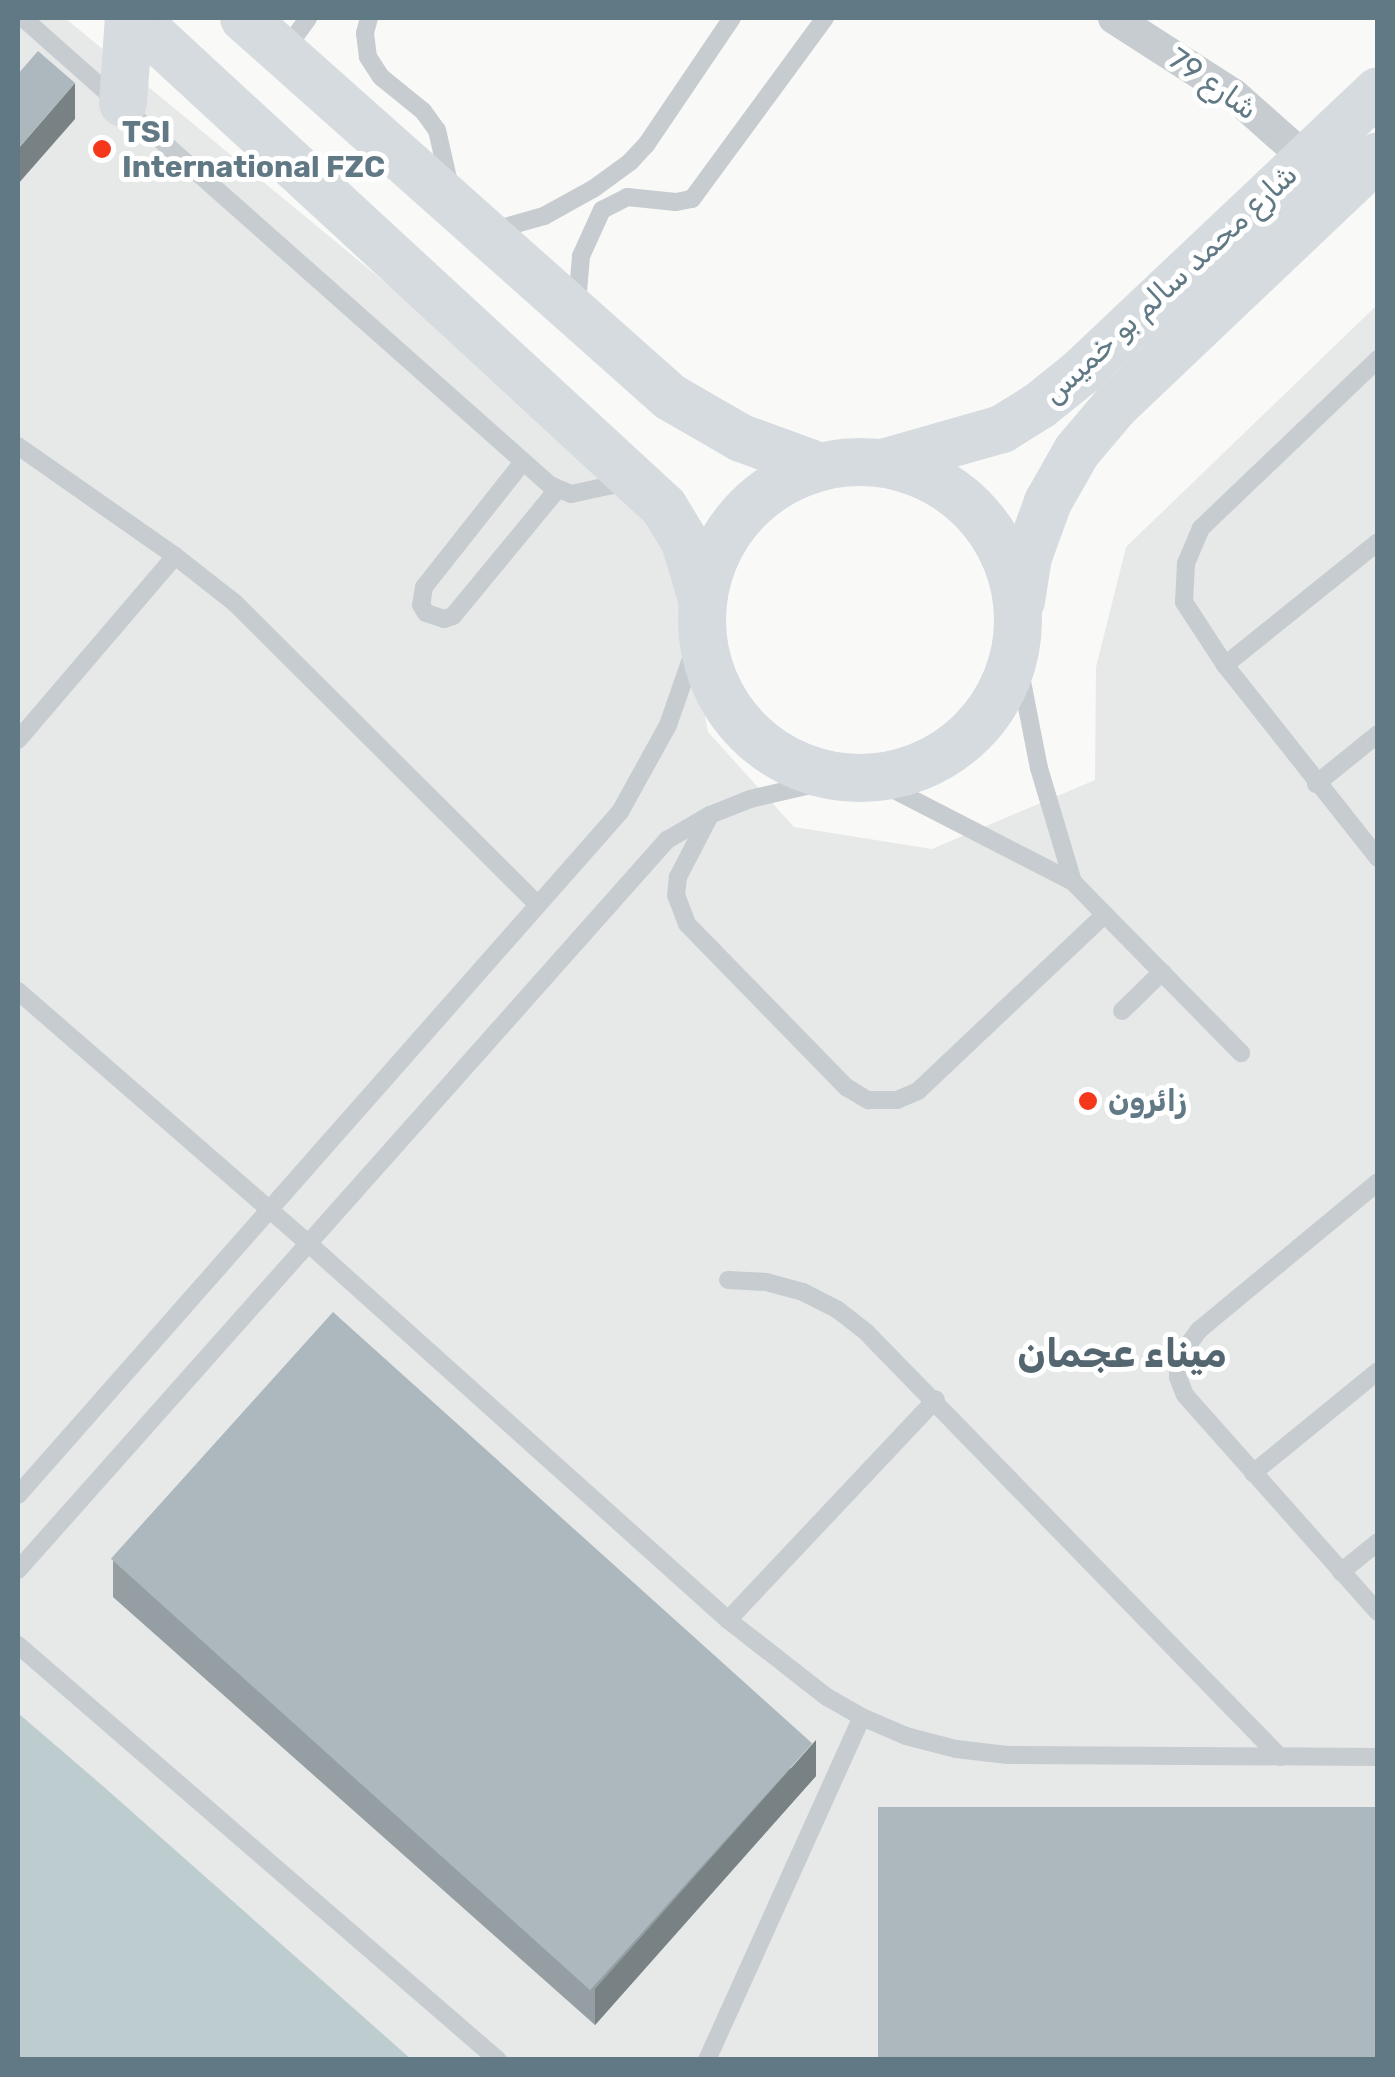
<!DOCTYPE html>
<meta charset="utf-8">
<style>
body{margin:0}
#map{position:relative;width:1395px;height:2077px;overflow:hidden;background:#f9f9f7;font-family:Rubik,Cairo,sans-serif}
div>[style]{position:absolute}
.built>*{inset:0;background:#e7e9e8}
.water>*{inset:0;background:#bdcccf}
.lane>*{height:18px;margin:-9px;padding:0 9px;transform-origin:9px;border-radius:9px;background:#c6cccf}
.street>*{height:32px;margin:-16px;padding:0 16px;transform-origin:16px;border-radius:16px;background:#c6cccf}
.secondary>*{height:48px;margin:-24px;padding:0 24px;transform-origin:24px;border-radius:24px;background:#d5dbdf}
.secondary>.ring{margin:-24px;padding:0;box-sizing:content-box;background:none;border:48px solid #d5dbdf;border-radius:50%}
.wall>*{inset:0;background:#949ea3}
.shaded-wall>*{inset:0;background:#788184}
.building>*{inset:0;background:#acb8bd;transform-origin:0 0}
.dots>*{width:28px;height:28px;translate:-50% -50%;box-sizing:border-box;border:5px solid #fff;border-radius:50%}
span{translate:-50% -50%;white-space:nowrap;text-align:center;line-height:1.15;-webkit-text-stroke:10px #fff;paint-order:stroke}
.street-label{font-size:30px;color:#617985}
.poi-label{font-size:30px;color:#617985;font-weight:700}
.left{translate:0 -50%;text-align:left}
.district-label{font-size:40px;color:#54666f;font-weight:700}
.frame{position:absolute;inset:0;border:20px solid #617985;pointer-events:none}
</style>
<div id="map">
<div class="built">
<i style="clip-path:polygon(18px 18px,65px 18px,635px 489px,672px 538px,708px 732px,794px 827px,932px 849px,1095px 780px,1096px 667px,1126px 547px,1377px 305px,1377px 2059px,411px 2059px,18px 1713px)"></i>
</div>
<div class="water">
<i style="clip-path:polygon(18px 1713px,104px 1787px,411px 2059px,18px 2059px)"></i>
</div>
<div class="lane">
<i style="left:23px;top:18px;width:704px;rotate:41.55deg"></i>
<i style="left:550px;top:485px;width:23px;rotate:23deg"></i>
<i style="left:571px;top:494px;width:57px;rotate:-12.1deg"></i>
<i style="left:369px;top:18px;width:16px;rotate:105deg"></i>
<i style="left:365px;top:33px;width:24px;rotate:83deg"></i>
<i style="left:368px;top:57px;width:24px;rotate:57deg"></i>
<i style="left:381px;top:77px;width:54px;rotate:39deg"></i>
<i style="left:423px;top:111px;width:24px;rotate:54deg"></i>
<i style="left:437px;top:130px;width:58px;rotate:77.2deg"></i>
<i style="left:285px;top:50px;width:39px;rotate:-54deg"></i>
<i style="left:491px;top:231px;width:55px;rotate:-15.8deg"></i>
<i style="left:544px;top:216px;width:56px;rotate:-28.9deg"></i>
<i style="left:593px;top:189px;width:46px;rotate:-36.1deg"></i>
<i style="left:630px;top:162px;width:23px;rotate:-47deg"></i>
<i style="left:646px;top:145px;width:153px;rotate:-55.9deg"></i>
<i style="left:577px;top:303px;width:47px;rotate:-85.1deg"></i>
<i style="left:581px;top:256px;width:51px;rotate:-65.5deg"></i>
<i style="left:602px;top:210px;width:28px;rotate:-27deg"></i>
<i style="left:627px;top:197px;width:49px;rotate:5.8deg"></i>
<i style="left:676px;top:202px;width:16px;rotate:-11deg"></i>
<i style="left:692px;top:199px;width:225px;rotate:-53.7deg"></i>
<i style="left:1378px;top:359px;width:245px;rotate:136.3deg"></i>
<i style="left:1201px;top:528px;width:39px;rotate:113deg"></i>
<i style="left:1186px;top:564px;width:38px;rotate:93deg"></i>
<i style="left:1184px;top:602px;width:75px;rotate:56.9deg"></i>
<i style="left:1225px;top:665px;width:246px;rotate:51.6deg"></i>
<i style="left:18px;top:446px;width:192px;rotate:35deg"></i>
<i style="left:175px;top:556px;width:76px;rotate:38.1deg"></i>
<i style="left:235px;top:603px;width:426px;rotate:44.9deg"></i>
<i style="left:522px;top:463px;width:158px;rotate:128.3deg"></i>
<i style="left:424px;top:587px;width:18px;rotate:99deg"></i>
<i style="left:421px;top:605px;width:9px;rotate:58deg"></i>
<i style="left:426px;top:613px;width:19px;rotate:18deg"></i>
<i style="left:444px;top:619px;width:9px;rotate:-18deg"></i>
<i style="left:453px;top:616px;width:163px;rotate:-50.5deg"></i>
<i style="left:1016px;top:651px;width:119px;rotate:78.9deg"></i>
<i style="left:1039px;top:768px;width:119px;rotate:73.4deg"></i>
<i style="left:1225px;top:665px;width:196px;rotate:-38.8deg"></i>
<i style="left:18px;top:740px;width:242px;rotate:-49.5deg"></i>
<i style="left:871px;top:778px;width:227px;rotate:27.2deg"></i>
<i style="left:1073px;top:882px;width:240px;rotate:45.5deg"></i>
<i style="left:1316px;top:784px;width:80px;rotate:-38.9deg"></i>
<i style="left:709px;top:817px;width:68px;rotate:117.3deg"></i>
<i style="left:678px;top:877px;width:18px;rotate:96deg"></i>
<i style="left:676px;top:895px;width:31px;rotate:69deg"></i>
<i style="left:687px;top:924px;width:228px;rotate:45.7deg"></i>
<i style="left:846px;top:1087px;width:26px;rotate:31deg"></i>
<i style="left:868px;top:1100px;width:29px"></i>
<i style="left:897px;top:1100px;width:23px;rotate:-23deg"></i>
<i style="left:918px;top:1091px;width:257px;rotate:-43.4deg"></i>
<i style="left:18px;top:991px;width:386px;rotate:41deg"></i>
<i style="left:309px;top:1244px;width:563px;rotate:41.9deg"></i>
<i style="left:728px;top:1620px;width:125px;rotate:37.9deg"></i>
<i style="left:827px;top:1697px;width:40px;rotate:29.7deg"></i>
<i style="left:862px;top:1717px;width:48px;rotate:23.4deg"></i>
<i style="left:906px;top:1736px;width:52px;rotate:14.6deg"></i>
<i style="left:956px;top:1749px;width:52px;rotate:6.6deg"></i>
<i style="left:1008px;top:1755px;width:370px;rotate:0.3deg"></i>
<i style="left:1122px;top:1011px;width:56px;rotate:-44.3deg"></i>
<i style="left:1378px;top:1182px;width:232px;rotate:140.4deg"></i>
<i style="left:1199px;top:1330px;width:36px;rotate:126deg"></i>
<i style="left:1178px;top:1359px;width:18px;rotate:90deg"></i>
<i style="left:1178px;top:1377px;width:19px;rotate:69deg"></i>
<i style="left:1185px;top:1395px;width:290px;rotate:48.4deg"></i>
<i style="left:728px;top:1280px;width:38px;rotate:3deg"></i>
<i style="left:766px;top:1282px;width:38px;rotate:15deg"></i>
<i style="left:803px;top:1292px;width:39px;rotate:27deg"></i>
<i style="left:838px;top:1310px;width:37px;rotate:38deg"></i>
<i style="left:867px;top:1333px;width:592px;rotate:45.75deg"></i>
<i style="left:1253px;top:1473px;width:161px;rotate:-39.2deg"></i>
<i style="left:18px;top:1495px;width:910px;rotate:-48.61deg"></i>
<i style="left:620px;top:812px;width:99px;rotate:-61.1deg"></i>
<i style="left:668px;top:725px;width:101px;rotate:-70.8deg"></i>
<i style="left:18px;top:1570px;width:977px;rotate:-48.36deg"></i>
<i style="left:667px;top:840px;width:50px;rotate:-30.2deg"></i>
<i style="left:710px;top:815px;width:43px;rotate:-21.8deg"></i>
<i style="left:750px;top:799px;width:92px;rotate:-13.1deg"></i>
<i style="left:1341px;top:1572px;width:48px;rotate:-39deg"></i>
<i style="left:728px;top:1620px;width:303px;rotate:-46.7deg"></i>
<i style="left:18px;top:1645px;width:635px;rotate:40.85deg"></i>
<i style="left:707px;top:2060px;width:376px;rotate:-65.7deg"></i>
</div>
<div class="street">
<i style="left:1114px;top:18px;width:143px;rotate:32.7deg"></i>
<i style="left:1234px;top:95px;width:95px;rotate:41.6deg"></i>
</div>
<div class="secondary">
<i style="left:134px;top:18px;width:721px;rotate:42.7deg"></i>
<i style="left:664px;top:507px;width:41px;rotate:59deg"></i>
<i style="left:685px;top:542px;width:59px;rotate:73.4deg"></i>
<i style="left:244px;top:18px;width:570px;rotate:41.66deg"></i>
<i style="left:670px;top:397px;width:82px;rotate:30deg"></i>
<i style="left:741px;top:438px;width:82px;rotate:20deg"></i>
<i style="left:123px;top:103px;width:85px;rotate:-86deg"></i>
<i class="ring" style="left:702px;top:462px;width:268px;height:268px"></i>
<i style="left:886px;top:462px;width:121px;rotate:-15.9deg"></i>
<i style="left:1002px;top:429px;width:44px;rotate:-31.9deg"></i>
<i style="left:1039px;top:406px;width:53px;rotate:-38.8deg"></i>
<i style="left:1080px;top:373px;width:410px;rotate:-43.4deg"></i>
<i style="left:1021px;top:601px;width:45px;rotate:-81deg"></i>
<i style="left:1028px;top:557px;width:59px;rotate:-70deg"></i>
<i style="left:1048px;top:502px;width:59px;rotate:-60.4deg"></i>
<i style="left:1077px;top:451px;width:59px;rotate:-49.8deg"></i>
<i style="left:1115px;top:406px;width:363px;rotate:-43.5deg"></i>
</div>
<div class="wall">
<i style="clip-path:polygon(113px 1561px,816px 1776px,595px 2025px,113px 1597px)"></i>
</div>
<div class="shaded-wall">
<i style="clip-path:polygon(75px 83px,75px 119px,18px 184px,18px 149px)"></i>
<i style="clip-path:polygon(816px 1740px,816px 1776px,595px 2025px,595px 1989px)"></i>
</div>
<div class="building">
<i style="clip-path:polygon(38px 51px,75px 83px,18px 149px,18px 74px)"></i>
<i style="left:333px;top:1312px;width:645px;height:332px;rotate:42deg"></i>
<i style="left:1378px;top:1807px;width:253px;height:500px;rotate:90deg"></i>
</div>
<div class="dots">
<i style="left:102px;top:149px;background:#f5381b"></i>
<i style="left:1088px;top:1101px;background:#f5381b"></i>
</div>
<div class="street-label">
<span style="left:1213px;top:84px;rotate:35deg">شارع 79</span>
<span style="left:1170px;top:284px;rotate:-43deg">شارع محمد سالم بو خميس</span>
</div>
<div class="poi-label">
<span class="left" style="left:122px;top:149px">TSI<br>International FZC</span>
<span class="left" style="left:1108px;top:1101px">زائرون</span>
</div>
<div class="district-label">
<span style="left:1122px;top:1354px">ميناء عجمان</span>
</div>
<div class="frame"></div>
</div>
